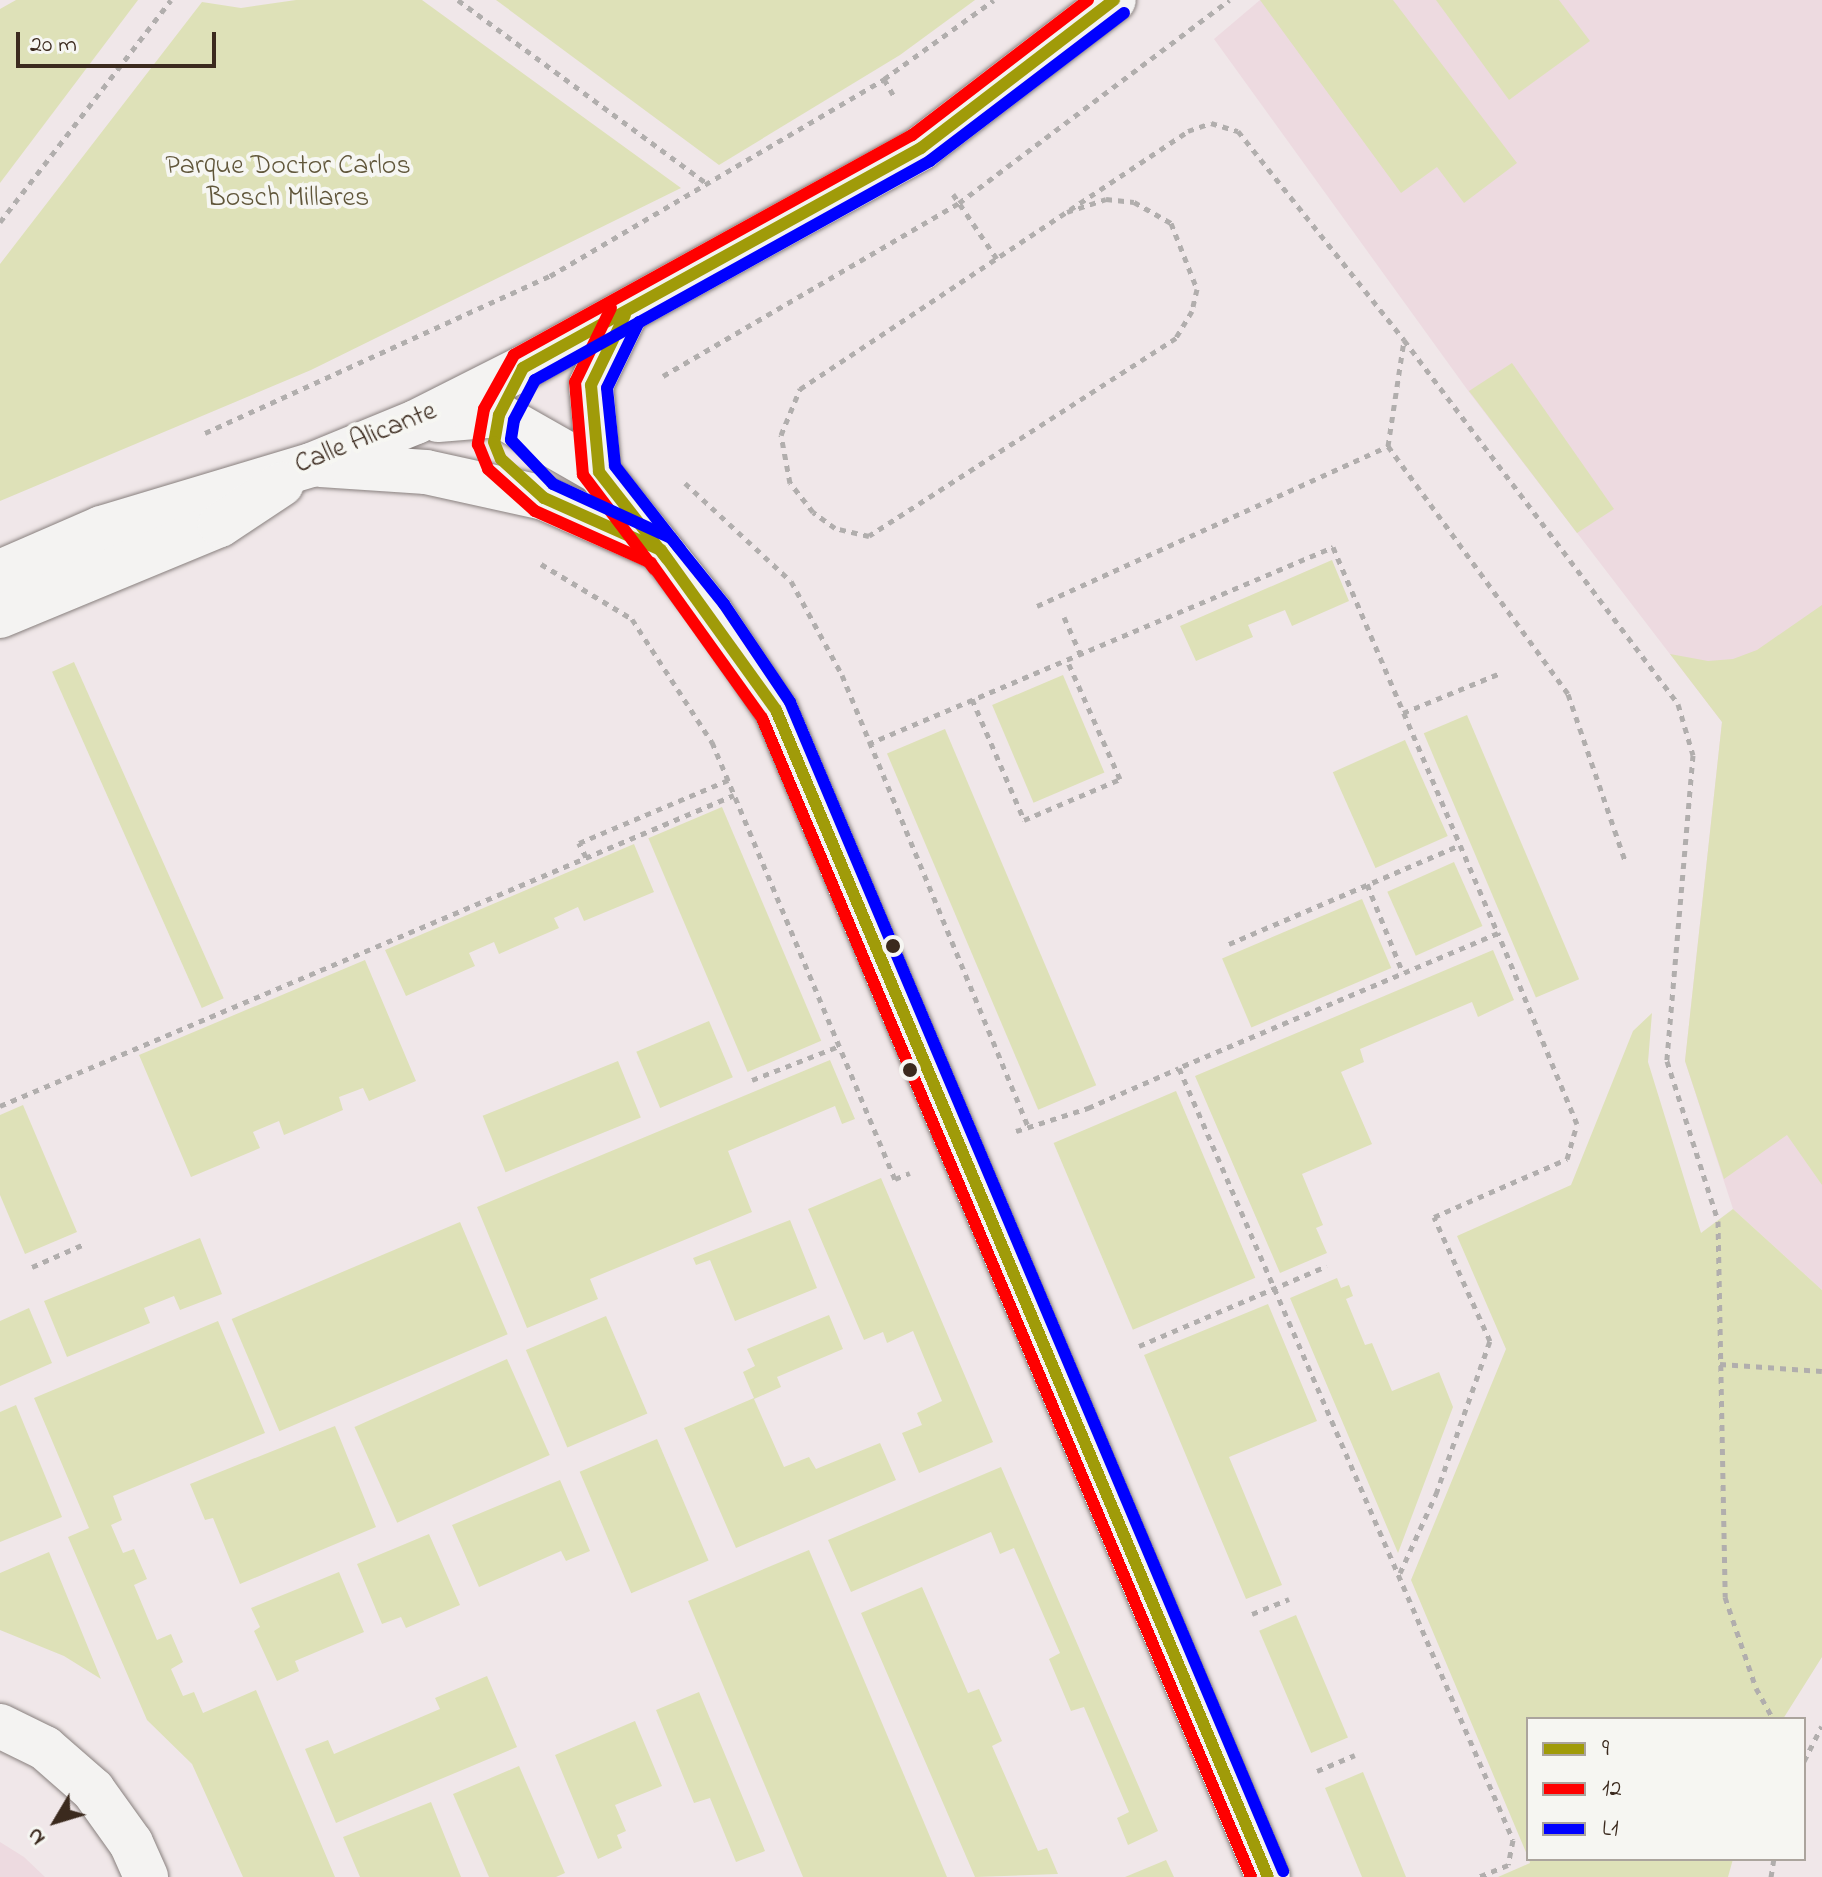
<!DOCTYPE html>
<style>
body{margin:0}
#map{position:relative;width:1822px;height:1877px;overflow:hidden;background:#f0e7e9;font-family:"Indie Flower",sans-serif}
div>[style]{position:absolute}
.built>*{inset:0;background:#eddae0}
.green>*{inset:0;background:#dee1b8;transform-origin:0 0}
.path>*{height:5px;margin-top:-2.5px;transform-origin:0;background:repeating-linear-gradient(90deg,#b1aead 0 6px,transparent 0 12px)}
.roads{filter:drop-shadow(0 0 2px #88807e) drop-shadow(0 0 2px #88807e)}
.minor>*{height:44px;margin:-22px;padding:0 22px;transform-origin:22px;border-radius:22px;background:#f4f3f2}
.bus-1>*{height:12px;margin:-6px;padding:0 6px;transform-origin:6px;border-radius:6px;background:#a09b09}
.bus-2>*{height:12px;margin:-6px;padding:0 6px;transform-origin:6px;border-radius:6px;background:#f00}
.bus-3>*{height:12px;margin:-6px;padding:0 6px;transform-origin:6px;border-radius:6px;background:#00f}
.dots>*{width:22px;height:22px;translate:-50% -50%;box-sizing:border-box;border:4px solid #f6f6f2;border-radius:50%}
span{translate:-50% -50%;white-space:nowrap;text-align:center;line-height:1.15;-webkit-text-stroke:8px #f6f6f2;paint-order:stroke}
.park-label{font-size:28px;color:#60563a}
.street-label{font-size:28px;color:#3b2a1e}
.legend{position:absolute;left:1526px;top:1717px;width:280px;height:144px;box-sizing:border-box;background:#f6f6f2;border:2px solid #aba49d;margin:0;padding:10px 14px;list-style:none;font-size:24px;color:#3b2a1e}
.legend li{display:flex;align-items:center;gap:16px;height:40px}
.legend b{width:40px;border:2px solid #aba49d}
.north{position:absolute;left:16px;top:1781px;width:80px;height:80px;-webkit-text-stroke:6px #f6f6f2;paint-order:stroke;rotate:232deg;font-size:22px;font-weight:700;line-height:32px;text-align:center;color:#3b2a1e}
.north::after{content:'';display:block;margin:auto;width:28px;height:36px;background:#3b2a1e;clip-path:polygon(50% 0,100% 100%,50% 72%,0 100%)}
.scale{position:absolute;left:16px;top:32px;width:200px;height:36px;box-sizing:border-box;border:4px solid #3b2a1e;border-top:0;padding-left:10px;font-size:24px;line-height:28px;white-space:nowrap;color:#3b2a1e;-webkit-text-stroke:6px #f6f6f2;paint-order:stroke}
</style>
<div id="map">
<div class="built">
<i style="clip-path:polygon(1260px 0,1822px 0,1822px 1290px,1733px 1209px,1685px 1061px,1722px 722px,1469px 392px,1214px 39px)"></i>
<i style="clip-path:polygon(0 1842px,24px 1857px,45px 1877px,0 1877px)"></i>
</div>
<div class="green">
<i style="clip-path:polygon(16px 0,138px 0,0 183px,0 9px)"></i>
<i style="clip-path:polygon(296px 0,422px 0,681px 188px,311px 370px,0 501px,0 264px,202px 2px,241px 8px)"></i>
<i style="clip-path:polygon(496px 0,975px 0,900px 55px,719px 165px)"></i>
<i style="clip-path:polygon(1260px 0,1393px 0,1517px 163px,1464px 203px,1437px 167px,1401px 193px)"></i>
<i style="clip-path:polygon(1436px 0,1559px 0,1590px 41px,1509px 100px)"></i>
<i style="clip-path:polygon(1512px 363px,1614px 509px,1577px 533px,1469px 391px)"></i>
<i style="clip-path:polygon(1332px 560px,1349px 601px,1292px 626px,1285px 610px,1248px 625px,1253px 637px,1196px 661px,1180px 626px)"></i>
<i style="clip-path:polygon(1822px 605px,1822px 1185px,1787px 1135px,1724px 1179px,1685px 1061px,1722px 722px,1670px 654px,1708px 661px,1733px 659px,1757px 650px)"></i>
<i style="left:74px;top:662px;width:368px;height:24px;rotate:66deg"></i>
<i style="left:1063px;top:675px;width:106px;height:77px;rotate:67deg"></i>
<i style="left:1467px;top:715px;width:287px;height:47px;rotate:67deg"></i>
<i style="left:945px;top:729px;width:387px;height:63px;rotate:67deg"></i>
<i style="left:1405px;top:740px;width:105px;height:79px;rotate:66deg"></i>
<i style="left:722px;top:807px;width:254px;height:80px;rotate:67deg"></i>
<i style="clip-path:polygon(634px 844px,654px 892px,584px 921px,578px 907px,554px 918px,559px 928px,499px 954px,494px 942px,469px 953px,475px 966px,406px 996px,385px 950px)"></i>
<i style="left:1454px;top:862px;width:70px;height:73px;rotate:66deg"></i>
<i style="left:1362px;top:899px;width:75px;height:152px;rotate:67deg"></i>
<i style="clip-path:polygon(1493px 950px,1514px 1000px,1478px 1017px,1472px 1002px,1360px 1049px,1364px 1062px,1341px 1072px,1372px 1144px,1302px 1174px,1323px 1225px,1316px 1228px,1327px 1253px,1280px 1273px,1195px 1076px)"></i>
<i style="clip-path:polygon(365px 960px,416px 1081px,369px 1101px,363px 1088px,339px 1097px,343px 1110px,284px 1135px,279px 1121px,253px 1132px,260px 1148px,191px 1177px,139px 1055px)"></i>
<i style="clip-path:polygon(1652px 1013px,1648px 1062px,1701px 1233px,1733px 1209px,1822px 1290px,1822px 1657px,1783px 1719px,1528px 1719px,1528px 1857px,1411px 1580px,1506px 1349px,1457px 1236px,1571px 1185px,1633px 1031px)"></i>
<i style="left:709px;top:1021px;width:61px;height:79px;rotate:67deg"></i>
<i style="clip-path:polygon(830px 1060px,855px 1119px,842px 1124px,835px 1106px,728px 1151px,752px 1212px,590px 1279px,598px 1299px,527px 1328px,477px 1207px)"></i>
<i style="left:618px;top:1061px;width:61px;height:146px;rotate:68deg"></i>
<i style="left:1176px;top:1091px;width:203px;height:133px;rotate:67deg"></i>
<i style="clip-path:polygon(23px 1105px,77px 1232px,25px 1254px,0 1195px,0 1115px)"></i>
<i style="clip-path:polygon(881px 1178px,993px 1442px,919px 1473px,902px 1433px,922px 1425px,917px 1413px,942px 1401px,913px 1331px,887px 1343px,883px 1332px,864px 1340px,808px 1209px)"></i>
<i style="clip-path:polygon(790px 1220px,817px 1288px,735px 1321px,710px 1260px,696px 1265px,693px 1258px)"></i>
<i style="left:460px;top:1222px;width:122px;height:248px;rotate:67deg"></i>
<i style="clip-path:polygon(200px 1238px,222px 1294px,180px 1310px,174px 1296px,144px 1308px,150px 1323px,67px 1357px,44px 1301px)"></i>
<i style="clip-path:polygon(1337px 1278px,1341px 1288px,1349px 1285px,1353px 1296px,1346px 1299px,1365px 1345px,1372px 1343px,1392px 1391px,1439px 1372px,1453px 1407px,1398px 1553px,1290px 1298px)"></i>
<i style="clip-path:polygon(1268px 1304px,1317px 1421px,1229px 1457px,1282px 1585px,1246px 1599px,1144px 1355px)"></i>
<i style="clip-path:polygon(29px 1308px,52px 1363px,0 1386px,0 1321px)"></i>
<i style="clip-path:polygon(829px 1315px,843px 1349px,777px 1377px,781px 1387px,754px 1399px,784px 1467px,809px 1457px,816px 1469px,880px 1443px,896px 1480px,736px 1548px,684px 1428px,754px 1398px,743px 1372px,755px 1366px,747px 1349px)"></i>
<i style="left:606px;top:1316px;width:106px;height:87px;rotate:67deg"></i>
<i style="clip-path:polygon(218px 1321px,265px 1433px,113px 1496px,122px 1520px,111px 1525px,123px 1553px,134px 1549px,147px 1579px,134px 1585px,157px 1640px,171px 1634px,183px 1662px,171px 1669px,183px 1696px,194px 1692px,203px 1713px,256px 1690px,335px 1877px,243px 1877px,192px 1764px,147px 1720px,68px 1537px,89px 1528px,34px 1398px)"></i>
<i style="left:507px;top:1359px;width:105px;height:167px;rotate:66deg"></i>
<i style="clip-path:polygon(16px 1405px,62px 1517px,0 1542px,0 1412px)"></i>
<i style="clip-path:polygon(335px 1426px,376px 1527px,240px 1584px,213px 1518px,205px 1520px,190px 1484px)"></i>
<i style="left:657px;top:1439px;width:132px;height:84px;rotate:67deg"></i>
<i style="clip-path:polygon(1001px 1467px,1158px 1831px,1128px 1845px,1117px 1818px,1129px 1812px,1084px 1707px,1071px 1711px,1049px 1659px,1060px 1653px,1014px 1548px,1000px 1554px,991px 1532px,851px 1592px,828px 1540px)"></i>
<i style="clip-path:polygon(560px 1480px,590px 1551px,566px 1561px,561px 1551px,479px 1587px,452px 1525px)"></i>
<i style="clip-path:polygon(429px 1534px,460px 1605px,406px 1628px,401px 1617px,382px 1624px,357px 1564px)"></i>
<i style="clip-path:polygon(809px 1550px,947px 1877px,803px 1877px,688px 1601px)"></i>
<i style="clip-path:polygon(49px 1552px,101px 1679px,64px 1656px,0 1630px,0 1573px)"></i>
<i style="clip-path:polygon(339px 1572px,364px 1632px,295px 1661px,299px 1671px,277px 1681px,254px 1631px,260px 1627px,251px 1608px)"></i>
<i style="clip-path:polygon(922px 1587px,968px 1693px,979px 1689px,1002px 1741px,992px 1746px,1038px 1851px,1047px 1848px,1058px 1874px,975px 1877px,861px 1613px)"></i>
<i style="left:1296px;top:1615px;width:133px;height:40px;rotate:67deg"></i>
<i style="clip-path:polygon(487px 1676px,517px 1747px,336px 1823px,305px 1749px,328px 1740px,334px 1754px,440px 1709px,435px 1698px)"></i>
<i style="clip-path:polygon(699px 1692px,765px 1851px,736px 1862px,710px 1798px,694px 1803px,656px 1710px)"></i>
<i style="clip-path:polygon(635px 1721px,662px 1786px,615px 1805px,626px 1831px,617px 1835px,622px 1848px,598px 1859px,555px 1755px)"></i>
<i style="clip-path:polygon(519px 1766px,565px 1873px,556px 1877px,489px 1877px,453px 1794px)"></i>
<i style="clip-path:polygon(1363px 1772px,1406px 1877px,1362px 1877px,1325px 1788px)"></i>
<i style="clip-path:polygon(431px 1802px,461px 1877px,360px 1877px,343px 1837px)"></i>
<i style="clip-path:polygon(1529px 1859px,1733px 1859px,1728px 1877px,1498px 1877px,1530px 1863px)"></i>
<i style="clip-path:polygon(1166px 1860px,1174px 1877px,1125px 1877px)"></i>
</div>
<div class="path">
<i style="left:458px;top:0;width:310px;rotate:36.4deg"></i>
<i style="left:884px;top:79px;width:20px;rotate:60deg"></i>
<i style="left:953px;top:194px;width:78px;rotate:55.9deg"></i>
<i style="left:1067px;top:212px;width:41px;rotate:-18.4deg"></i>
<i style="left:1106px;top:199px;width:28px;rotate:6deg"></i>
<i style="left:1134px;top:202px;width:43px;rotate:29.6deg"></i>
<i style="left:1171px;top:223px;width:71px;rotate:68.5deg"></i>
<i style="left:1197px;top:289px;width:23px;rotate:103deg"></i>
<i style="left:1192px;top:311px;width:31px;rotate:121deg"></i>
<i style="left:1176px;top:338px;width:365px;rotate:147.2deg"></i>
<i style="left:869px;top:536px;width:35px;rotate:-167deg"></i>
<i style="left:835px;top:528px;width:27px;rotate:-144deg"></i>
<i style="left:813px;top:512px;width:37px;rotate:-128deg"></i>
<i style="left:790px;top:483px;width:49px;rotate:-100.6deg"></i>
<i style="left:781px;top:435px;width:50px;rotate:-67.6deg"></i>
<i style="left:800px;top:389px;width:466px;rotate:-33.6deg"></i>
<i style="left:1188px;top:131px;width:24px;rotate:-19deg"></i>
<i style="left:1211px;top:123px;width:28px;rotate:17deg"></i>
<i style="left:1238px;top:131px;width:267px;rotate:51.5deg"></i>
<i style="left:1404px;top:340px;width:456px;rotate:53deg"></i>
<i style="left:1678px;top:704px;width:53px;rotate:73.6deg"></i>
<i style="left:1693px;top:755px;width:307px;rotate:94.9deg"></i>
<i style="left:1667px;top:1061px;width:168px;rotate:72.3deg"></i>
<i style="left:1718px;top:1221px;width:376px;rotate:88.9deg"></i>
<i style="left:1725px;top:1597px;width:96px;rotate:71.2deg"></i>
<i style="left:1756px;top:1688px;width:35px;rotate:61deg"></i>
<i style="left:0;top:222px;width:280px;rotate:-52.4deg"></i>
<i style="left:663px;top:376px;width:343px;rotate:-30.3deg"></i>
<i style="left:959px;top:203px;width:338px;rotate:-36.9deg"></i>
<i style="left:205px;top:433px;width:379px;rotate:-24.5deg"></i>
<i style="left:550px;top:276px;width:388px;rotate:-30.5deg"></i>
<i style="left:884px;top:79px;width:135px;rotate:-35.7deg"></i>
<i style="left:1388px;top:446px;width:306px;rotate:54deg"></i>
<i style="left:1568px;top:694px;width:179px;rotate:71.1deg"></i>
<i style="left:685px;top:483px;width:144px;rotate:42.8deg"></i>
<i style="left:791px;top:581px;width:107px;rotate:61.5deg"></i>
<i style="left:842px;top:675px;width:488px;rotate:67.6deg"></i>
<i style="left:541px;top:564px;width:106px;rotate:31.1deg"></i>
<i style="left:632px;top:619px;width:147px;rotate:57deg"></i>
<i style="left:712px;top:742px;width:474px;rotate:67.3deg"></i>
<i style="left:895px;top:1179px;width:16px;rotate:-22deg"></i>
<i style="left:1037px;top:606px;width:386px;rotate:-24.5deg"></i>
<i style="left:1388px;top:446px;width:107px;rotate:-81.4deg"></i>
<i style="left:1064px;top:617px;width:39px;rotate:66deg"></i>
<i style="left:972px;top:699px;width:132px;rotate:66.7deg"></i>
<i style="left:1024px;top:820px;width:104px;rotate:-23.1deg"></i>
<i style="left:1120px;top:779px;width:130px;rotate:-114deg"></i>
<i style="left:1403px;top:713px;width:103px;rotate:-22.3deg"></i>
<i style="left:868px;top:744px;width:505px;rotate:-22.96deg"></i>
<i style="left:1333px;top:547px;width:420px;rotate:66.9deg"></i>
<i style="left:1498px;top:933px;width:346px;rotate:157.1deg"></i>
<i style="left:1179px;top:1068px;width:841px;rotate:66.6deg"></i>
<i style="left:1513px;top:1840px;width:25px;rotate:101deg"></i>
<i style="left:1508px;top:1865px;width:31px;rotate:158deg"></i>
<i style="left:586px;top:857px;width:16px;rotate:-117deg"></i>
<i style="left:579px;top:843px;width:162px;rotate:-22.9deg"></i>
<i style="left:1367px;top:884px;width:96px;rotate:68deg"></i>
<i style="left:1229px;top:944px;width:251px;rotate:-23.2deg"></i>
<i style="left:752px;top:1080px;width:93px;rotate:-21.3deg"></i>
<i style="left:0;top:1106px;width:797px;rotate:-22.96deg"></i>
<i style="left:1016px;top:1131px;width:76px;rotate:-17.7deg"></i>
<i style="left:1088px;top:1108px;width:99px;rotate:-23.7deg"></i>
<i style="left:32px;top:1267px;width:55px;rotate:-23.7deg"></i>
<i style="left:1139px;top:1346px;width:204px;rotate:-23.1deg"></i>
<i style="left:1720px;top:1364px;width:102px;rotate:3.9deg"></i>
<i style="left:1400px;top:1573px;width:87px;rotate:-65.5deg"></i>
<i style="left:1436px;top:1494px;width:162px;rotate:-70.6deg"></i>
<i style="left:1490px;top:1341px;width:136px;rotate:-114.3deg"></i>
<i style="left:1434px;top:1217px;width:145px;rotate:-23.6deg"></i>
<i style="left:1567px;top:1159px;width:36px;rotate:-74deg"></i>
<i style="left:1577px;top:1124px;width:207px;rotate:-112.5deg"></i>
<i style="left:1252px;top:1614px;width:40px;rotate:-22deg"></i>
<i style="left:1804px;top:1761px;width:39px;rotate:-63deg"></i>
<i style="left:1317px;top:1771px;width:41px;rotate:-22.8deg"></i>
<i style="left:1771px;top:1877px;width:18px;rotate:-81deg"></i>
</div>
<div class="roads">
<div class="minor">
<i style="left:625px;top:315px;width:78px;rotate:115.9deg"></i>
<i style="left:591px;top:385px;width:87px;rotate:84.7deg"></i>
<i style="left:599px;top:472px;width:180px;rotate:51.5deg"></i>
<i style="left:711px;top:613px;width:117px;rotate:56.2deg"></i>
<i style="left:776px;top:710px;width:1266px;rotate:67.14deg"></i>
<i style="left:438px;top:420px;width:61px;rotate:-4.7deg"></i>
<i style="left:499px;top:415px;width:115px;rotate:29.7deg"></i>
<i style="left:321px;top:465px;width:105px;rotate:3.8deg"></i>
<i style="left:426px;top:472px;width:121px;rotate:12.4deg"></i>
<i style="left:544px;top:498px;width:117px;rotate:23.7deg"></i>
<i style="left:0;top:572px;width:110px;rotate:-23.5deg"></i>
<i style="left:101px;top:528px;width:219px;rotate:-16.7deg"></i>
<i style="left:311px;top:465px;width:113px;rotate:-22.3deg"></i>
<i style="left:416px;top:422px;width:120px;rotate:-26.8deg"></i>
<i style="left:523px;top:368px;width:455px;rotate:-28.9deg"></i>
<i style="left:921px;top:148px;width:243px;rotate:-37.5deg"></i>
<i style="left:0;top:616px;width:238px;rotate:-22.5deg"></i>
<i style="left:220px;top:525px;width:74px;rotate:-33.5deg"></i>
<i style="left:0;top:1726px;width:50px;rotate:26.1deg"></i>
<i style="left:45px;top:1748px;width:64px;rotate:41.2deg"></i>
<i style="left:93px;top:1790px;width:65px;rotate:54.4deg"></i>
<i style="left:131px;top:1843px;width:37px;rotate:66deg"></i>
</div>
</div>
<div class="bus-1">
<i style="left:1114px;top:0;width:243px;rotate:142.5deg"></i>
<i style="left:921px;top:148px;width:455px;rotate:151.1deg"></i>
<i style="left:523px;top:368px;width:53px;rotate:117.1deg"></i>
<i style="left:499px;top:415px;width:27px;rotate:100deg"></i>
<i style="left:494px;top:442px;width:18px;rotate:68deg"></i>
<i style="left:501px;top:459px;width:58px;rotate:42.2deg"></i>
<i style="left:544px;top:498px;width:128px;rotate:24deg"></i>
<i style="left:661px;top:550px;width:197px;rotate:54.3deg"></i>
<i style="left:776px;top:710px;width:1266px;rotate:67.14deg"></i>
<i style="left:625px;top:315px;width:78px;rotate:115.9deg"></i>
<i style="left:591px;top:385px;width:87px;rotate:84.7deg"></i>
<i style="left:599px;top:472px;width:110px;rotate:52deg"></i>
</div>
<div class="bus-2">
<i style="left:1088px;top:0;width:222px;rotate:142.5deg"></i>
<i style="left:912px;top:135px;width:455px;rotate:151.1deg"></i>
<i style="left:514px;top:355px;width:62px;rotate:119.1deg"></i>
<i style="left:484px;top:409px;width:36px;rotate:100deg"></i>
<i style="left:478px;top:444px;width:27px;rotate:68deg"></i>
<i style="left:488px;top:469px;width:63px;rotate:41.8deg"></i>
<i style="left:535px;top:511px;width:127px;rotate:24.1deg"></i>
<i style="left:651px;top:563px;width:191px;rotate:54.4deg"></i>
<i style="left:762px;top:718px;width:1258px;rotate:67.12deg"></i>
<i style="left:611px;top:308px;width:82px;rotate:115.9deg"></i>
<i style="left:575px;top:382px;width:93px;rotate:85.1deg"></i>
<i style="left:583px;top:475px;width:118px;rotate:52.9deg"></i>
</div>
<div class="bus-3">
<i style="left:1124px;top:13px;width:244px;rotate:142.7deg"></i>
<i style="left:930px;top:161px;width:452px;rotate:151deg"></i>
<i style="left:535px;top:380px;width:45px;rotate:117.7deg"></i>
<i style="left:514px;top:420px;width:20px;rotate:99deg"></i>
<i style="left:511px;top:440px;width:61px;rotate:46.3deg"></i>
<i style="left:553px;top:484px;width:130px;rotate:24.6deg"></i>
<i style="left:671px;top:538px;width:85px;rotate:51.2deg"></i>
<i style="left:724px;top:604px;width:118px;rotate:56deg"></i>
<i style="left:790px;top:702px;width:1269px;rotate:67.13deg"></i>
<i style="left:639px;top:322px;width:73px;rotate:115.9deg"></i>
<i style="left:607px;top:388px;width:78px;rotate:84.1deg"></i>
<i style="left:615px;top:466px;width:105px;rotate:51.9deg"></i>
</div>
<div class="dots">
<i style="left:893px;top:946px;background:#3b2a1e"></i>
<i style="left:910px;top:1070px;background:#3b2a1e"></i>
</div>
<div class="park-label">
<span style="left:288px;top:183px">Parque Doctor Carlos<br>Bosch Millares</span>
</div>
<div class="street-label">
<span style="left:366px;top:439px;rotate:-22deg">Calle Alicante</span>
</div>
<ul class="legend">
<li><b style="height:10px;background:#a09b09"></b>9</li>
<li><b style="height:10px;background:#f00"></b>12</li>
<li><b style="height:10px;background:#00f"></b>L1</li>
</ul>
<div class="north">N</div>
<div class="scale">20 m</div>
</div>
